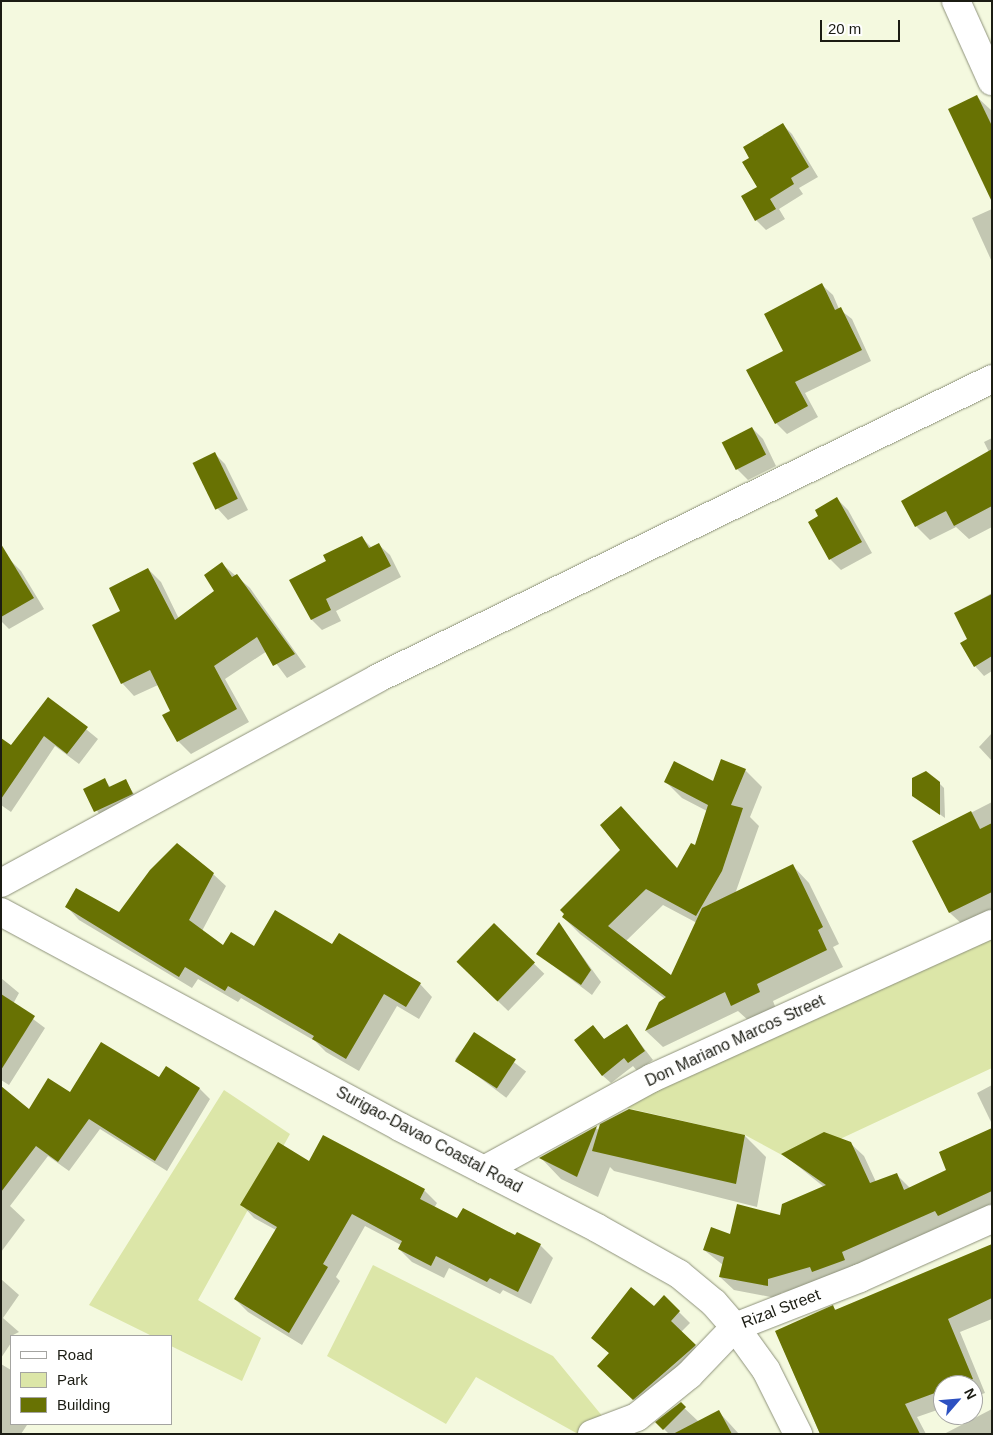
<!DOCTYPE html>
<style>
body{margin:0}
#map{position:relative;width:993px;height:1435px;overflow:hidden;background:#f4f9df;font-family:Arial,sans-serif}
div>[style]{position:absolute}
.green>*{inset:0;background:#dce6a8}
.shadow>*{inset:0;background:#0003;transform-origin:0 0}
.building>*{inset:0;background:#687203;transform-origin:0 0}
.roads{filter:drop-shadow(0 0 1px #8e927b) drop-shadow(0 0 1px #8e927b)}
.street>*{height:28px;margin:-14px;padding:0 14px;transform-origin:14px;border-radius:14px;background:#fff}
.secondary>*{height:28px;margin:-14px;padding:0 14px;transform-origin:14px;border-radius:14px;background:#fff}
.highway>*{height:28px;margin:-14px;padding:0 14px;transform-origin:14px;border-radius:14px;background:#fff}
span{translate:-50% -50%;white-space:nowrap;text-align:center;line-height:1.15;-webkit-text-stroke:4.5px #fff;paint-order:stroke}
.street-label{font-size:16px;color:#1b1c13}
.frame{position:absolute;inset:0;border:2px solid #1b1c13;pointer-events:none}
.legend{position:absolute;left:10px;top:1335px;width:162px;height:90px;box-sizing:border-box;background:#fff;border:1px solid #a4a4a1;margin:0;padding:6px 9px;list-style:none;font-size:15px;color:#1b1c13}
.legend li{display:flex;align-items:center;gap:10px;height:25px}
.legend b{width:25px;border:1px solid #a4a4a1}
.north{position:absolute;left:933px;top:1375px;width:50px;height:50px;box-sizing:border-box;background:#fff;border:1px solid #a4a4a1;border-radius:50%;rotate:63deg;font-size:14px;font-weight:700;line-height:20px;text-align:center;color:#1b1c13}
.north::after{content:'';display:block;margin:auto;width:18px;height:22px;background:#2d51c1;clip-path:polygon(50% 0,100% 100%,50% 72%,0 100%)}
.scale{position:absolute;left:820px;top:20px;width:80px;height:22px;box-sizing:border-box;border:2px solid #1b1c13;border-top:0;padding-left:6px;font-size:15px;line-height:18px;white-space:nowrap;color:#1b1c13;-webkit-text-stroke:4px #fff;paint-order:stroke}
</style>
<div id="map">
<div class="green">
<i style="clip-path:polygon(992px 936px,992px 1068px,793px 1161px,745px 1135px,627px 1108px,635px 1098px)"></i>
<i style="clip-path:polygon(224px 1090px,290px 1134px,198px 1300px,261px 1338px,242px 1381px,171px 1346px,171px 1336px,152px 1336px,89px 1305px)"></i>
<i style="clip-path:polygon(373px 1265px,553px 1356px,617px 1434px,578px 1434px,476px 1377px,446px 1424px,327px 1356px)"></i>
</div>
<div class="shadow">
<i style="clip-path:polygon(977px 97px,992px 111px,992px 199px)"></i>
<i style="clip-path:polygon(783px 125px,792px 134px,818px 177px,799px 188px,803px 194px,779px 209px,785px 219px,766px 230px,756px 220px,759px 187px,751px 158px)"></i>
<i style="clip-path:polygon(992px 209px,992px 262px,972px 218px)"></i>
<i style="clip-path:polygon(822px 285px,833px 295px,839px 309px,852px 319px,871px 361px,805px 393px,818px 417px,787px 434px,776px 423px,784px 351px)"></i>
<i style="clip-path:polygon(752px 428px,763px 439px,776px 466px,748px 480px,737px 469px)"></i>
<i style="clip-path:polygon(992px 438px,992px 527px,969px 539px,956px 527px,930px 540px,916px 526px,989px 452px,984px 442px)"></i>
<i style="clip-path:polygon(214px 453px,225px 464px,248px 510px,228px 520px,218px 509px)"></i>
<i style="clip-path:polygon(837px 499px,848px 510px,872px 553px,841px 570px,830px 559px)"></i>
<i style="clip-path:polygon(361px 537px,372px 548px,379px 545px,390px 555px,401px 577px,336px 611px,341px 621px,322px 630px,312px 620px,328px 561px)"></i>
<i style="clip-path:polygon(10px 560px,21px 571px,44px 609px,9px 629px,1px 621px,1px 565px)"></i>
<i style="clip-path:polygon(222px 564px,250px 588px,306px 667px,287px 678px,267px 651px,225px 679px,249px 722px,191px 754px,178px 741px,172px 711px,158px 685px,134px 696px,122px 683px,122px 611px,148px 569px,161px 582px,179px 619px,216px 591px)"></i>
<i style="clip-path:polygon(992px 593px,992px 671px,984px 676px,975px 666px,968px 640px,955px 614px)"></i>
<i style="clip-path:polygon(48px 698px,98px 739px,79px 764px,55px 746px,11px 812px,1px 805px,1px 740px,11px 747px)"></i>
<i style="clip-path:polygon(992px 733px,992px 761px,979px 747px)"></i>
<i style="clip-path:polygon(evenodd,745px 770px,762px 787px,750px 817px,759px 826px,735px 894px,793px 866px,809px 883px,839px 944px,833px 947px,843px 967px,773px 1001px,776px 1009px,749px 1021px,738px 1011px,663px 1047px,646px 1031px,660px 1002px,665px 999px,580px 934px,563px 917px,677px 869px,696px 847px,707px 811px,682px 798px,665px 781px,713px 783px,745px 770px,663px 905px,697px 923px,672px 977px,626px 941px,663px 905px)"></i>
<i style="clip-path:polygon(105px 780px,111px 788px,126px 781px,137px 799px,101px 817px,84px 789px)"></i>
<i style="clip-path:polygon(939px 783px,944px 788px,945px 818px,913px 795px)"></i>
<i style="clip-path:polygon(992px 802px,992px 912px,964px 926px,950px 913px,914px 842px)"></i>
<i style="clip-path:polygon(213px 874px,226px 886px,202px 931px,224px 947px,333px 946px,420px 984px,432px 997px,419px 1019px,397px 1006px,359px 1071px,326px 1052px,315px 1041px,241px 998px,238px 1002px,198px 979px,192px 988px,79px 920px,67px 907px,119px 914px)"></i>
<i style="clip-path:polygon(559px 924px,601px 982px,592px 995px,538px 954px)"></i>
<i style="left:494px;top:925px;width:70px;height:52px;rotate:44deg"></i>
<i style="clip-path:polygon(1px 978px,19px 993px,13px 1004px,45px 1028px,9px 1085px,1px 1080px)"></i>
<i style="clip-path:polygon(626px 1025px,653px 1060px,637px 1071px,633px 1066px,611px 1083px,602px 1075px,593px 1027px,605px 1040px)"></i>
<i style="left:475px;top:1033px;width:64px;height:33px;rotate:37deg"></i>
<i style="clip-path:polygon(159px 1079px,200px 1089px,210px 1099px,167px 1171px,100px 1129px,69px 1171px,48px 1156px,10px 1206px,25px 1220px,1px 1252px,1px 1124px,70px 1093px)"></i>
<i style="clip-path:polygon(992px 1085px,992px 1124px,977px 1093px)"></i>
<i style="clip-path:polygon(596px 1128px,600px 1131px,745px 1136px,766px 1157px,757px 1207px,614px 1171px,610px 1167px,598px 1197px,561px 1179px,541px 1158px)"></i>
<i style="clip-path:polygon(992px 1129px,992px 1210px,823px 1281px,781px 1293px,781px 1299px,734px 1290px,720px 1277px,723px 1265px,704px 1250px,731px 1235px,781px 1217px,824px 1187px,783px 1154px,850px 1143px,864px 1156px,876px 1182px,896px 1174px,910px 1188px,948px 1170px)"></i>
<i style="clip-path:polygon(310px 1162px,424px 1190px,437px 1203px,434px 1208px,458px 1220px,540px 1245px,553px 1258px,531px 1304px,503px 1290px,500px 1294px,449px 1268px,444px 1278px,412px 1262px,399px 1249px,401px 1245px,365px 1226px,336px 1277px,340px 1281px,302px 1345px,248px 1312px,235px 1299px,276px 1230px,254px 1218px,242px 1205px)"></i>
<i style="clip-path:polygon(992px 1246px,992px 1319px,960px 1332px,985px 1393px,973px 1397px,973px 1385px,943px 1385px,943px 1408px,917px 1417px,926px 1434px,820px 1434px,776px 1332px,833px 1307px,836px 1310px)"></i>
<i style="clip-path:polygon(1px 1279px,19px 1295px,3px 1318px,19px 1332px,11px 1336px,11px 1343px,1px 1358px)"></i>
<i style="clip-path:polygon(664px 1297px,690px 1323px,681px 1332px,706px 1357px,645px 1410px,610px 1377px,610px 1354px,592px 1338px,654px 1307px)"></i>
<i style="clip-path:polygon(1px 1364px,11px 1370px,11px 1424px,27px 1425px,21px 1434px,1px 1434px)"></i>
<i style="clip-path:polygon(680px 1404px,699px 1422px,719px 1412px,739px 1434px,669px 1434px,657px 1422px)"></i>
<i style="clip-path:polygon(992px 1409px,992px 1434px,944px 1434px)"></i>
</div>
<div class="building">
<i style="clip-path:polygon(977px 95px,992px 126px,992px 202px,948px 109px)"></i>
<i style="clip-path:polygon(783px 123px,809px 167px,791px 178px,794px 184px,770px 199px,776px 209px,755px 221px,741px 196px,757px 187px,742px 162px,749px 158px,743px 147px)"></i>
<i style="clip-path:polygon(822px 283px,835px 310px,841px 307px,862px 350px,795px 382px,808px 406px,775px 424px,746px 370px,783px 351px,764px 314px)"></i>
<i style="left:752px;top:427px;width:31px;height:34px;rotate:63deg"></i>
<i style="clip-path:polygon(992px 449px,992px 506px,954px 526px,946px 511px,915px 527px,901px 501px)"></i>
<i style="left:215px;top:452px;width:52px;height:25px;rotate:64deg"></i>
<i style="clip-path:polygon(837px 497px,862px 542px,829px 560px,808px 522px,818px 516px,815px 510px)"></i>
<i style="clip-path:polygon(362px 536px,369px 548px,379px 543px,391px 566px,326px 599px,331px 610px,311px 620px,289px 580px,326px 561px,323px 555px)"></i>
<i style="clip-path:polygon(1px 544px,34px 598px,1px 617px)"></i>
<i style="clip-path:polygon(222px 562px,232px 577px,237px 574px,295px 654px,273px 666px,257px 637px,214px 666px,237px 709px,177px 742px,162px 715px,170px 711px,150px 670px,121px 684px,92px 625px,120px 611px,109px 588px,148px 568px,175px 620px,214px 591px,204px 575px)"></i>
<i style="clip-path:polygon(992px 594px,992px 656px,974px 667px,960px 643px,967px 639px,954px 613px)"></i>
<i style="clip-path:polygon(48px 697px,88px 727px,67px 754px,44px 736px,1px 799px,1px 738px,11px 745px)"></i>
<i style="clip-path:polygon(721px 759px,746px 769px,731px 805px,743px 808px,722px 871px,696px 916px,646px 889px,608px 926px,671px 975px,702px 908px,793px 864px,823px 927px,818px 930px,827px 950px,757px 984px,760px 992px,731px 1006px,725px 992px,645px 1031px,659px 1002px,666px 997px,562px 917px,564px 914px,560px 910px,620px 850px,600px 825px,621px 806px,677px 868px,691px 843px,695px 845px,708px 805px,664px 782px,674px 761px,713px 781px)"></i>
<i style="clip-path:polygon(926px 771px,940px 782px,940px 815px,912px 796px,912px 778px)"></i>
<i style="clip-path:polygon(105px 778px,109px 787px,126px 779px,133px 794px,94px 812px,83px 789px)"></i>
<i style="clip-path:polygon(971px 811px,980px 829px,992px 823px,992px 892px,949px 913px,912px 841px)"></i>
<i style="clip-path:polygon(177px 843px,214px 873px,189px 920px,223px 945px,231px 932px,254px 946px,275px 910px,332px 944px,339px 933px,421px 983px,406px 1007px,384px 994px,346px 1059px,312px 1039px,314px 1036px,228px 986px,225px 991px,185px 967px,179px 977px,65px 907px,76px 888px,119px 912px,150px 870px)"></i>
<i style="clip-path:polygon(559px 922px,591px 970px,581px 985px,536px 954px)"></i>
<i style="left:494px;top:923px;width:57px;height:54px;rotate:44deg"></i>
<i style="clip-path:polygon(1px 994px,35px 1016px,1px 1070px)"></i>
<i style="clip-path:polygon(627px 1024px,645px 1051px,628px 1063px,624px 1058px,602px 1076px,574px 1040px,593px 1025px,604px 1039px)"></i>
<i style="left:474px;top:1032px;width:50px;height:35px;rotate:33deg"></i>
<i style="clip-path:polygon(101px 1042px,159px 1077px,166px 1066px,200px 1088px,155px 1161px,89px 1119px,58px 1162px,36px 1146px,1px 1192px,1px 1086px,29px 1109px,48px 1078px,70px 1092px)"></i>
<i style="clip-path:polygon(629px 1109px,745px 1135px,736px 1184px,592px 1151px,600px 1124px)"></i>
<i style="clip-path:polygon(597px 1126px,577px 1177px,539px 1158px)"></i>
<i style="clip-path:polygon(992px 1128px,992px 1191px,938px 1216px,935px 1211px,842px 1252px,845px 1260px,812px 1272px,810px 1267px,768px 1279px,768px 1286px,719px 1277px,724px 1257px,703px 1250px,711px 1227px,730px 1234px,737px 1204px,780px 1215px,782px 1204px,826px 1185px,781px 1154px,824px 1132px,851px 1142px,870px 1183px,897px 1173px,904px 1190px,946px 1170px,939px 1152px)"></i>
<i style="clip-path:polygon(323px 1135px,425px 1189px,420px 1199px,457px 1218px,463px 1208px,515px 1235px,517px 1232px,541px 1244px,518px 1292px,490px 1278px,487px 1282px,436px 1256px,431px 1266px,398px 1249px,402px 1241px,352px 1214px,323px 1264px,328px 1267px,289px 1333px,234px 1299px,277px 1227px,240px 1205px,278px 1142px,309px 1161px)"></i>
<i style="clip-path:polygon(992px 1244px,992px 1298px,948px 1319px,973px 1379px,957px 1385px,943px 1385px,943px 1390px,905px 1404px,920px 1434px,820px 1434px,775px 1331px,833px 1305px,835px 1310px)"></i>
<i style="clip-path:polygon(631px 1287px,654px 1306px,664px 1295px,680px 1311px,671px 1321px,696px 1345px,633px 1400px,597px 1366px,609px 1353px,591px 1338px)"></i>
<i style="clip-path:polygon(681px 1402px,686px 1407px,663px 1430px,655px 1422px)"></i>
<i style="clip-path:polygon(719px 1410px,732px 1434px,673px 1434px)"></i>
</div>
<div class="roads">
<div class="street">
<i style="left:1px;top:883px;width:429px;rotate:-28.5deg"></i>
<i style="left:378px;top:678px;width:683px;rotate:-25.96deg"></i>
<i style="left:484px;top:1170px;width:192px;rotate:-28.7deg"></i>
<i style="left:652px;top:1078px;width:373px;rotate:-24.4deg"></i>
<i style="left:592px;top:1434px;width:48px;rotate:-20.7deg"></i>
<i style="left:637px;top:1417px;width:67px;rotate:-38.9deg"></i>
<i style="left:689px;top:1375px;width:66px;rotate:-46.2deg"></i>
</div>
<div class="secondary">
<i style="left:956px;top:1px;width:88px;rotate:65.8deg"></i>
<i style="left:735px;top:1327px;width:134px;rotate:-21.4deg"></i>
<i style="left:860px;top:1278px;width:145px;rotate:-24.1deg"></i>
</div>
<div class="highway">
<i style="left:1px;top:912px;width:453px;rotate:28.3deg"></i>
<i style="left:400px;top:1127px;width:221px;rotate:27.1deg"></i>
<i style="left:597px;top:1228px;width:94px;rotate:29.3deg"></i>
<i style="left:679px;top:1274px;width:45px;rotate:39.6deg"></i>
<i style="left:714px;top:1303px;width:32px;rotate:49deg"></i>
<i style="left:735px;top:1327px;width:53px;rotate:54.2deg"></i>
<i style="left:766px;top:1370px;width:72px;rotate:63.4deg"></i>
</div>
</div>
<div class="street-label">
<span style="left:735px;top:1041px;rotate:-25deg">Don Mariano Marcos Street</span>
<span style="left:429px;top:1140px;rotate:28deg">Surigao-Davao Coastal Road</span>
<span style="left:781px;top:1309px;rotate:-21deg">Rizal Street</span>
</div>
<div class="frame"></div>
<ul class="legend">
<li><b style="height:6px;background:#fff"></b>Road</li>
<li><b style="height:14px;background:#dce6a8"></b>Park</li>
<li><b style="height:14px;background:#687203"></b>Building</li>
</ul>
<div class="north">N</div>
<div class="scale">20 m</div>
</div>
